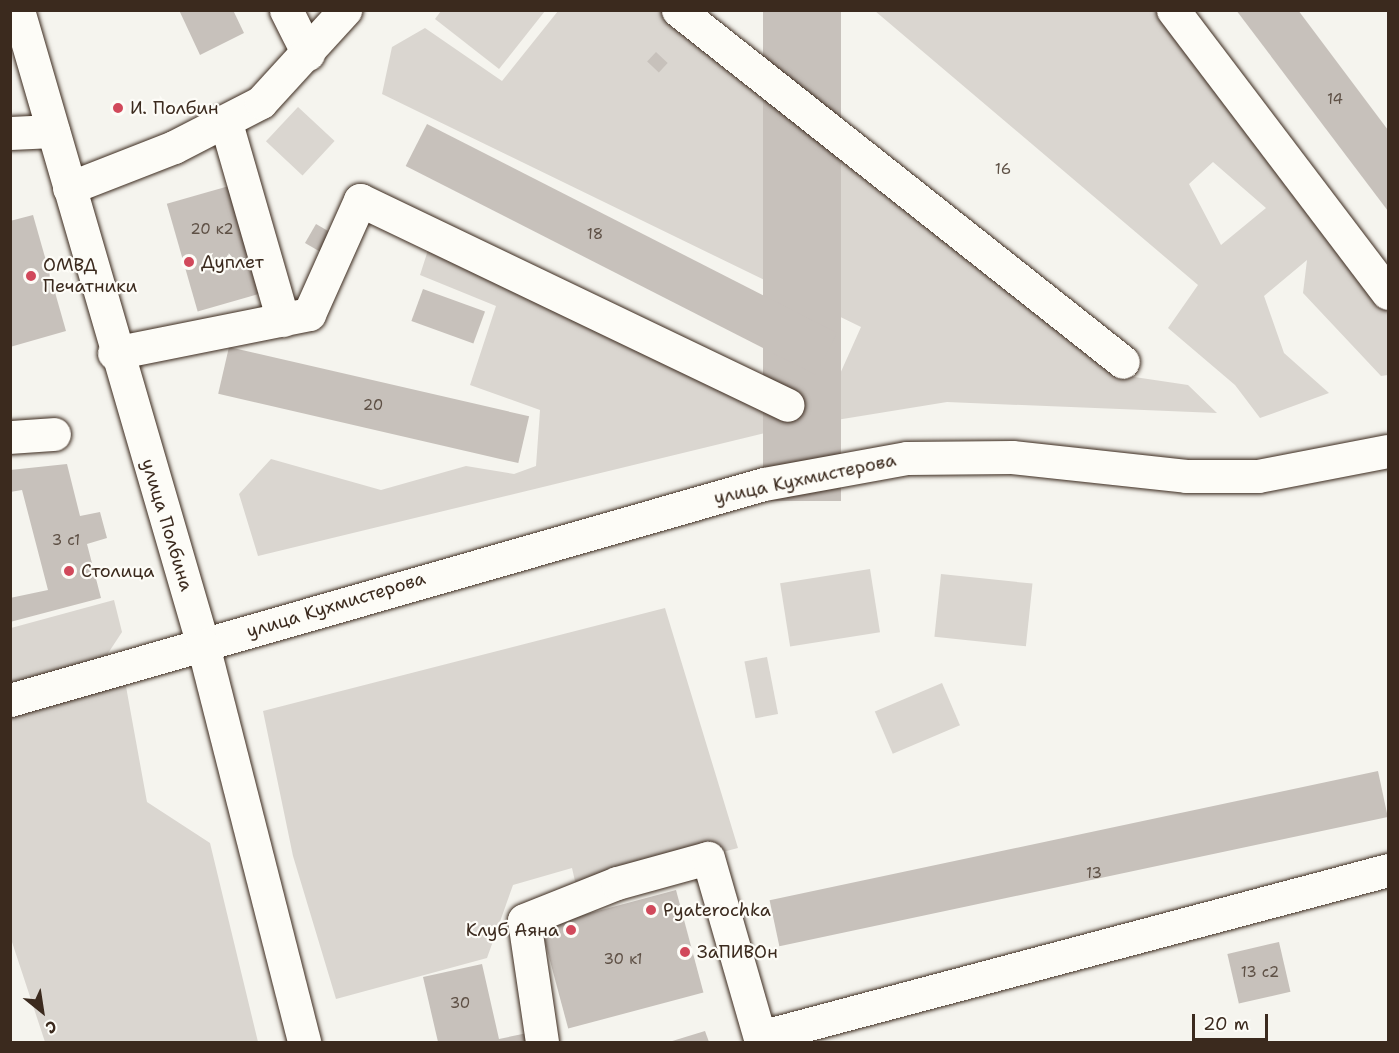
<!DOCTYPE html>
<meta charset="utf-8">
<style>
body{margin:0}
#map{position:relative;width:1399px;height:1053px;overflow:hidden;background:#f5f4ee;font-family:"Shantell Sans",sans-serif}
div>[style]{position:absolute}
.green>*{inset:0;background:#dad6d0;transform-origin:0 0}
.building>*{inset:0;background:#c7c1bb;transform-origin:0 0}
.roads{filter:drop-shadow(0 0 2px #3b2a1e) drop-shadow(0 0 2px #3b2a1e)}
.minor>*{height:33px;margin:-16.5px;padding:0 16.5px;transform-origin:16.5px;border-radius:16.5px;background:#fdfcf7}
.major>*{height:33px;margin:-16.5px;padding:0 16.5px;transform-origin:16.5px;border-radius:16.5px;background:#fdfcf7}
.dots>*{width:16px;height:16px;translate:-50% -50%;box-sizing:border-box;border:3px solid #fdfcf7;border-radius:50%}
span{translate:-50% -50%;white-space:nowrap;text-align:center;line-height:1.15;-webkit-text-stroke:4.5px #fdfcf7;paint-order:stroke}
.number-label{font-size:15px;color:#5e5045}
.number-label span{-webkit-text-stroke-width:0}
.poi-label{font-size:18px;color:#3b2a1e}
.left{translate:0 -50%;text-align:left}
.right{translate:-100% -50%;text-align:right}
.street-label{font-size:18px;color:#3b2a1e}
.frame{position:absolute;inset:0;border:12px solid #3b2a1e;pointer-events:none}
.north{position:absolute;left:12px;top:981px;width:60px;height:60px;-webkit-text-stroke:4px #fdfcf7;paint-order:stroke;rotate:150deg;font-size:16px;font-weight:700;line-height:24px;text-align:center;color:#3b2a1e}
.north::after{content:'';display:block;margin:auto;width:21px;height:27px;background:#3b2a1e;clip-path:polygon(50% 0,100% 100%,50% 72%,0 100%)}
.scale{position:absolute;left:1192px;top:1014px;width:76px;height:27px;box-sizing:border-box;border:3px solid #3b2a1e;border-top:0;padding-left:8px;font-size:18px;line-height:21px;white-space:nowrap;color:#3b2a1e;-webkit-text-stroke:4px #fdfcf7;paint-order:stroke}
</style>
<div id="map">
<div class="green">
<i style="clip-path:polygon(441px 11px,544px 10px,545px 11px,499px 69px,435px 19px)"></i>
<i style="clip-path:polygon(558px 11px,664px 11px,1121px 375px,1188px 385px,1217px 413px,947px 402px,818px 423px,861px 327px,382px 94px,392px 47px,425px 28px,502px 81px)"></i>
<i style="clip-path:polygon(evenodd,875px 11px,1159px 11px,1388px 311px,1388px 375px,1381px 376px,1303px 293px,1307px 260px,1264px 296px,1284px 353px,1329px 393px,1260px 418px,1235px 385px,1168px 328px,1198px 285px,875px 11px,1213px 162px,1266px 208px,1221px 245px,1189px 184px,1213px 162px)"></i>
<i style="left:298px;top:107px;width:50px;height:47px;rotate:43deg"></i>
<i style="clip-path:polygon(429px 247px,769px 412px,782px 429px,258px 556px,239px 494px,271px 459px,381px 490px,466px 466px,514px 474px,536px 466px,540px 410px,470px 385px,496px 306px,420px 275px)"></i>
<i style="left:870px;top:569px;width:64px;height:91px;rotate:81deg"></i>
<i style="left:941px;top:574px;width:92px;height:63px;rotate:6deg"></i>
<i style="clip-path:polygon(114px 600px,122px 632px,103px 661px,11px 687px,11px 628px)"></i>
<i style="clip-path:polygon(665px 608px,738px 848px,577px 890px,572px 868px,513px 885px,487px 958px,336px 999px,293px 856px,263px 711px)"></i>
<i style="left:767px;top:657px;width:58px;height:23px;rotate:79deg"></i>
<i style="clip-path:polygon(125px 681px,147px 802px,210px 843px,258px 1042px,45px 1042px,11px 939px,10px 712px)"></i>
<i style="left:942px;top:683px;width:46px;height:73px;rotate:67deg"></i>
</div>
<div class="building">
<i style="clip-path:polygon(179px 10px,233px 10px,244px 33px,200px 55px)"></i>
<i style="left:763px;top:10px;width:78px;height:491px"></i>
<i style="clip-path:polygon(1236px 10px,1298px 10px,1388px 130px,1388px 211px)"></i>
<i style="left:656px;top:52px;width:16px;height:13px;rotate:43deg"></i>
<i style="left:427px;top:124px;width:460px;height:47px;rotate:27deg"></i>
<i style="left:236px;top:184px;width:112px;height:72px;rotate:74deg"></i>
<i style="clip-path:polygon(33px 215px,66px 331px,10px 347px,10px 221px)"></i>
<i style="left:316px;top:224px;width:22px;height:22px;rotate:30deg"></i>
<i style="left:423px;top:289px;width:66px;height:34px;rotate:20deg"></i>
<i style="left:229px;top:347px;width:308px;height:48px;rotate:13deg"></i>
<i style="clip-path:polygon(67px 464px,80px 516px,100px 512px,107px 538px,87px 544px,101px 598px,10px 622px,10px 598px,48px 590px,22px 490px,10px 492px,10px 470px)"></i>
<i style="left:1378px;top:771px;width:47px;height:622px;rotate:78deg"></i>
<i style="left:676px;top:890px;width:106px;height:140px;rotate:75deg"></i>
<i style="left:1279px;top:942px;width:51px;height:53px;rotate:77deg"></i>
<i style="clip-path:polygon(482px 964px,499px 1039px,532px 1032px,534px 1042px,438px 1042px,423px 977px)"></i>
<i style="clip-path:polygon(705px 1031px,709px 1042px,669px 1042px)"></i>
</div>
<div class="roads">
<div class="minor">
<i style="left:286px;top:10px;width:49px;rotate:63.4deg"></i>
<i style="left:678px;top:10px;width:567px;rotate:38.34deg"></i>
<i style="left:1173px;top:10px;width:355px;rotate:52.8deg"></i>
<i style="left:226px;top:123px;width:205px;rotate:73.9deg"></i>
<i style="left:69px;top:188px;width:113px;rotate:-21.3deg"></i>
<i style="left:174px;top:147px;width:98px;rotate:-27.3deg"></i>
<i style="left:261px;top:102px;width:125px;rotate:-47.6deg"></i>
<i style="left:114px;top:353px;width:199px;rotate:-11.3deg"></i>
<i style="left:309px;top:314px;width:125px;rotate:-65.9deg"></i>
<i style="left:360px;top:200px;width:474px;rotate:25.6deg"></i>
<i style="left:10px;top:437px;width:44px;rotate:-3.9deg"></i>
<i style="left:10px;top:700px;width:784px;rotate:-15.99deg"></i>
<i style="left:764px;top:484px;width:145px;rotate:-10.3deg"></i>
<i style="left:907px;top:458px;width:105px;rotate:-0.5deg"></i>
<i style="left:1012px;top:457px;width:175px;rotate:6.2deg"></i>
<i style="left:1186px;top:476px;width:72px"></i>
<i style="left:1258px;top:476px;width:132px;rotate:-10.9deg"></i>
<i style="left:760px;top:1037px;width:650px;rotate:-14.89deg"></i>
<i style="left:542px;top:1042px;width:123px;rotate:-98.4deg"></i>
<i style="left:524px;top:920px;width:100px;rotate:-21.7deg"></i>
<i style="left:617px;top:883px;width:94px;rotate:-15.4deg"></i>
<i style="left:708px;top:858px;width:191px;rotate:73.9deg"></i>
</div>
<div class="major">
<i style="left:18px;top:10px;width:661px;rotate:73.76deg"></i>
<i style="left:203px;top:645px;width:410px;rotate:75.7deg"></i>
<i style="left:10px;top:133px;width:43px;rotate:-2.7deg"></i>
</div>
</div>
<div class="dots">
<i style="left:118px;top:108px;background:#d1495b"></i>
<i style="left:189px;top:262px;background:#d1495b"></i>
<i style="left:31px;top:276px;background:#d1495b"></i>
<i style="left:69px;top:571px;background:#d1495b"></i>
<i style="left:651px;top:910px;background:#d1495b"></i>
<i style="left:571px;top:930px;background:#d1495b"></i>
<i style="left:685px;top:952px;background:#d1495b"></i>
</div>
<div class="number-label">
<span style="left:1335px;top:100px">14</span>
<span style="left:1003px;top:170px">16</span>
<span style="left:212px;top:230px">20 к2</span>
<span style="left:595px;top:235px">18</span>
<span style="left:373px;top:406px">20</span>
<span style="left:66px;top:541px">3 с1</span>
<span style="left:1094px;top:874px">13</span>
<span style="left:623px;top:960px">30 к1</span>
<span style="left:1260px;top:973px">13 с2</span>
<span style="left:460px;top:1004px">30</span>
</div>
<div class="poi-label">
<span class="left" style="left:130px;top:108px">И. Полбин</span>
<span class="left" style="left:201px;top:262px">Дуплет</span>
<span class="left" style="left:43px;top:276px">ОМВД<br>Печатники</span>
<span class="left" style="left:81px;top:571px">Столица</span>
<span class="left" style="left:663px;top:910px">Pyaterochka</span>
<span class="right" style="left:559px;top:930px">Клуб Аяна</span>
<span class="left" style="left:697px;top:952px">ЗаПИВОн</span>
</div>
<div class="street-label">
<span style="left:805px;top:479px;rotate:-12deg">улица Кухмистерова</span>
<span style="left:167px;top:525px;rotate:73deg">улица Полбина</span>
<span style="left:336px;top:605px;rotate:-17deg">улица Кухмистерова</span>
</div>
<div class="frame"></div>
<div class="north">С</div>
<div class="scale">20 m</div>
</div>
